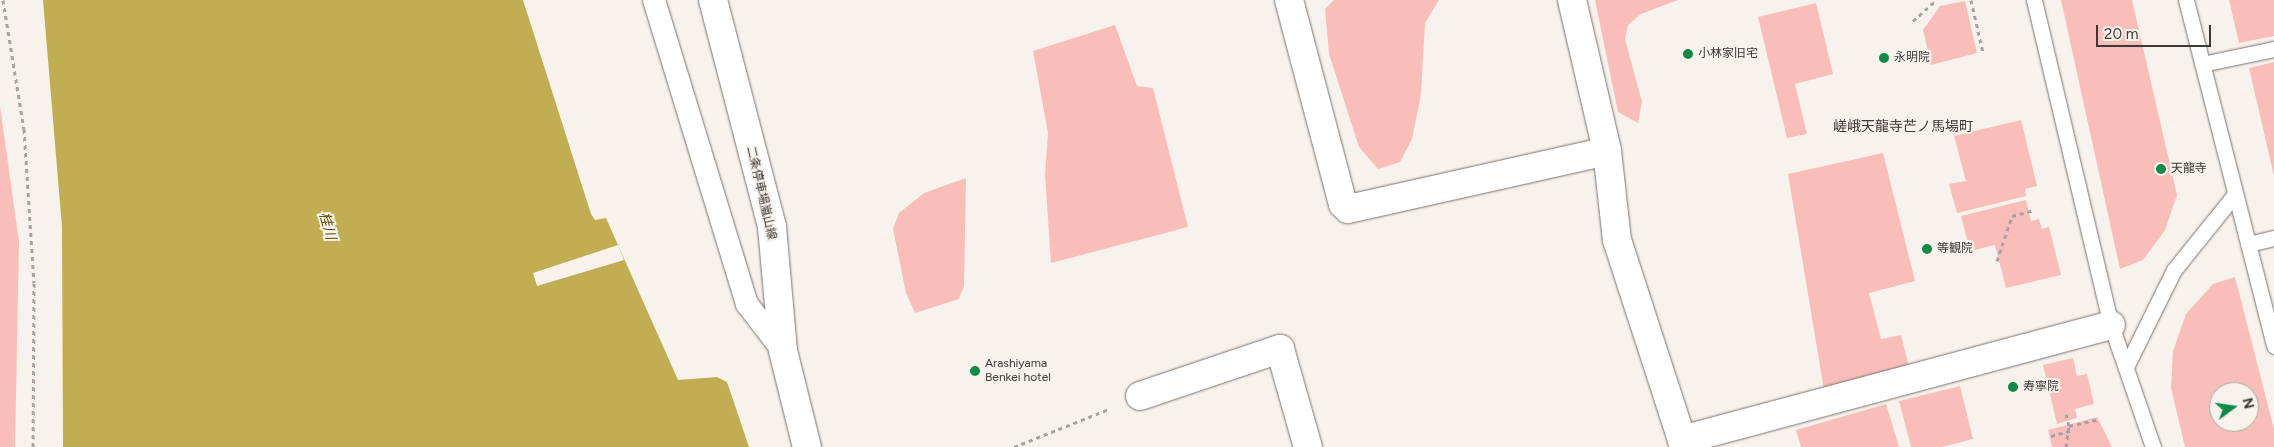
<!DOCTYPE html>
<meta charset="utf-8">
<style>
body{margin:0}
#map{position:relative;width:2274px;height:447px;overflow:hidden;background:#f8f2ed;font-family:Figtree,"Noto Sans JP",sans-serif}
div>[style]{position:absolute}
.green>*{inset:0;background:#f9beb9}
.water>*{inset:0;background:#c1ad52}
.pier>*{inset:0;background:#f8f2ed}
.path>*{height:3px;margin-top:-1.5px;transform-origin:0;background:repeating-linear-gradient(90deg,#a8a3a0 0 4px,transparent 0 8px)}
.roads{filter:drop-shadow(0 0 1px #79736f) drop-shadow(0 0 1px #79736f)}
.service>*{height:15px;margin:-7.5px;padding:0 7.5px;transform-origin:7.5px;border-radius:7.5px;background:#fff}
.pedestrian>*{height:22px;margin:-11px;padding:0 11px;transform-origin:11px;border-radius:11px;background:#fff}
.minor>*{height:28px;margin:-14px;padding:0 14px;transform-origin:14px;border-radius:14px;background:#fff}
.secondary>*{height:28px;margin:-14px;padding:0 14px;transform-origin:14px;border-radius:14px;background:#fff}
.dots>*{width:14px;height:14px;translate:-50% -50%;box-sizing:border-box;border:2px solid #f8f2ed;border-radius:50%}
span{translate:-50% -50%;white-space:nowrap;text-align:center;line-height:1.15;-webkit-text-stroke:4px #f8f2ed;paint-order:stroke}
.poi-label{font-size:12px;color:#3c3937}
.left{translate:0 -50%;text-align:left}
.street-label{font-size:12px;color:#3c3937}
.neighbourhood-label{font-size:14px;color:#3c3937}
.water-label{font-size:14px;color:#5a4c00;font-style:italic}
.north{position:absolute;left:2209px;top:382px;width:50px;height:50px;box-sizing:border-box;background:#f8f2ed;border:1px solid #ada8a4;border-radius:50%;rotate:76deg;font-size:14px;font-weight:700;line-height:20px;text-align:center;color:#3c3937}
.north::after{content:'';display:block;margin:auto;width:18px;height:22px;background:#0f8b47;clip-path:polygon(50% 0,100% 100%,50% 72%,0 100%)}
.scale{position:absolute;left:2096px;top:25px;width:115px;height:22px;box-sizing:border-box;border:2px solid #3c3937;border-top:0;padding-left:6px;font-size:15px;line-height:18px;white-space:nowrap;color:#3c3937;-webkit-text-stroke:4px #f8f2ed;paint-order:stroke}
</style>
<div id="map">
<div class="green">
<i style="clip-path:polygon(1334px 0,1439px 0,1425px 23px,1421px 94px,1412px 139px,1400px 162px,1378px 169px,1359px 147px,1329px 54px,1325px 9px)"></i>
<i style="clip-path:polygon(1595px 0,1678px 0,1641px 14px,1628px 25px,1625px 39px,1642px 102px,1638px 123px,1618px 112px)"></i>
<i style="clip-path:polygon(2061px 0,2132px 0,2177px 195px,2165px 230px,2143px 260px,2120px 269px)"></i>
<i style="clip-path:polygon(2229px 0,2274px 0,2274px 36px,2239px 43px)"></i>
<i style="clip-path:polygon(1965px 1px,1977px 53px,1931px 65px,1923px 30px,1940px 6px)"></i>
<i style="clip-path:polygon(1816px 3px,1833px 74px,1795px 84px,1807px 134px,1787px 138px,1758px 17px)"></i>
<i style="clip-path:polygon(1115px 25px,1137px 86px,1153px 88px,1188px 227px,1051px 263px,1045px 174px,1048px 133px,1033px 51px)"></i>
<i style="clip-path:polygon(2274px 62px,2274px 176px,2249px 68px)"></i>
<i style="clip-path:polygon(0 106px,19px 242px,15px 447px,0 447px)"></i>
<i style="clip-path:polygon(2021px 120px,2037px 186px,2025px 189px,2026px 196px,1957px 213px,1949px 184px,1966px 181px,1954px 136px)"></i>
<i style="clip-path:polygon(1883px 153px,1915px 281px,1869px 293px,1881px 339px,1901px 335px,1909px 367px,1824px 390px,1788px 174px)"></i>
<i style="clip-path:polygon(966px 178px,964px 286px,959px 299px,915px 313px,906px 293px,893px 229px,899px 213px,924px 193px)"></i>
<i style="clip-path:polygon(2026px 200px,2031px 221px,2039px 219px,2042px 229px,2049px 227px,2061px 275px,2006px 288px,1995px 245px,1970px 251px,1961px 216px)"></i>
<i style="clip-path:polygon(evenodd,2235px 277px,2274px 429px,2274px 447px,2185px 447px,2171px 388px,2173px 351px,2186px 314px,2213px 284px,2235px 277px,2219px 392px,2249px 392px,2249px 422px,2219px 422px,2219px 392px)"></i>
<i style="clip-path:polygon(2073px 358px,2077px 376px,2087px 374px,2094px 404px,2075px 409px,2077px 418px,2057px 424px,2043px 365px)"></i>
<i style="clip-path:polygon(1960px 386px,1973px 439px,1942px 447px,1911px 447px,1899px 401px)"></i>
<i style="clip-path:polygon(1886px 404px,1899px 447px,1801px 447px,1796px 430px)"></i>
<i style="clip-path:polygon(2097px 417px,2112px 447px,2052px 447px,2048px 430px)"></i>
</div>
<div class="water">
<i style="clip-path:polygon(43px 0,523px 0,591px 214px,595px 220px,606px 218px,678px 380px,717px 377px,727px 382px,749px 447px,63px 447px,62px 227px)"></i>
</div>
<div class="pier">
<i style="clip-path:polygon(618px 245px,624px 260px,537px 286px,533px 273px)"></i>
</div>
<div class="path">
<i style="left:3px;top:0;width:131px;rotate:80.8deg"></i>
<i style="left:24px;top:129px;width:154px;rotate:86.3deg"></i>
<i style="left:34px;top:283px;width:164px;rotate:90.3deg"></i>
<i style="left:1971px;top:0;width:54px;rotate:77.2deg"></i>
<i style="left:1913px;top:21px;width:31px;rotate:-42deg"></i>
<i style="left:1997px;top:261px;width:47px;rotate:-71.6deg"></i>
<i style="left:2012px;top:216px;width:23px;rotate:-15deg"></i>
<i style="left:2066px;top:414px;width:12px;rotate:76deg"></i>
<i style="left:2051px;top:436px;width:20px;rotate:-15deg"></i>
<i style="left:1014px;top:447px;width:102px;rotate:-21.8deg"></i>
<i style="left:2066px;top:447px;width:21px;rotate:-82deg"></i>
<i style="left:2069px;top:426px;width:31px;rotate:-13deg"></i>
</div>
<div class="roads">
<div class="service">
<i style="left:2034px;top:0;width:334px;rotate:76.7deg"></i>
<i style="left:2111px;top:325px;width:129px;rotate:71deg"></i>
<i style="left:2186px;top:0;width:357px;rotate:75.7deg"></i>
<i style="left:2202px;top:64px;width:74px;rotate:-11.8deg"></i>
<i style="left:2248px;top:244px;width:27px;rotate:-13deg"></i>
<i style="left:2126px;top:367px;width:108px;rotate:-63.7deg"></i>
<i style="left:2174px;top:270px;width:97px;rotate:-51.2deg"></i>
</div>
<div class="pedestrian">
<i style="left:654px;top:0;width:318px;rotate:73deg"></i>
<i style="left:747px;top:304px;width:59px;rotate:52.5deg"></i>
</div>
<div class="minor">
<i style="left:1289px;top:0;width:211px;rotate:75.2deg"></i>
<i style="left:1343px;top:204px;width:7px;rotate:45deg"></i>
<i style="left:1348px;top:209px;width:265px;rotate:-12.6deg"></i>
<i style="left:1572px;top:0;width:155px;rotate:76.9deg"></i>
<i style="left:1607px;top:151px;width:90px;rotate:83.6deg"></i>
<i style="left:1617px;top:240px;width:210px;rotate:72deg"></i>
<i style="left:1682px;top:440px;width:444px;rotate:-15deg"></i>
<i style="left:1140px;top:396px;width:148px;rotate:-18.6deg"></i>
<i style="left:1280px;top:349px;width:102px;rotate:74.1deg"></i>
</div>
<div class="secondary">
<i style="left:713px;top:0;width:235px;rotate:75.4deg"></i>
<i style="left:772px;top:227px;width:124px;rotate:84.9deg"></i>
<i style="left:783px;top:351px;width:99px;rotate:76deg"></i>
</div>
</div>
<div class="dots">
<i style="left:1688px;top:54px;background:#0f8b47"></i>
<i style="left:1884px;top:58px;background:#0f8b47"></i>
<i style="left:2161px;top:169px;background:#0f8b47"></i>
<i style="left:1927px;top:249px;background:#0f8b47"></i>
<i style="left:975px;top:371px;background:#0f8b47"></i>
<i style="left:2013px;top:387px;background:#0f8b47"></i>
</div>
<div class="poi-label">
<span class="left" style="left:1698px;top:54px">小林家旧宅</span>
<span class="left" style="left:1894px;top:58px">永明院</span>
<span class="left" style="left:2171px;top:169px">天龍寺</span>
<span class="left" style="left:1937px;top:249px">等観院</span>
<span class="left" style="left:985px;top:371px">Arashiyama<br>Benkei hotel</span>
<span class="left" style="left:2023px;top:387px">寿寧院</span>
</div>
<div class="street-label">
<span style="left:761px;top:193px;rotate:77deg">二条停車場嵐山線</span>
</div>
<div class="neighbourhood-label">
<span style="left:1903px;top:127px">嵯峨天龍寺芒ノ馬場町</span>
</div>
<div class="water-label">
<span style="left:327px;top:226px;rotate:75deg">桂川</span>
</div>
<div class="north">N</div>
<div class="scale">20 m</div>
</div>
